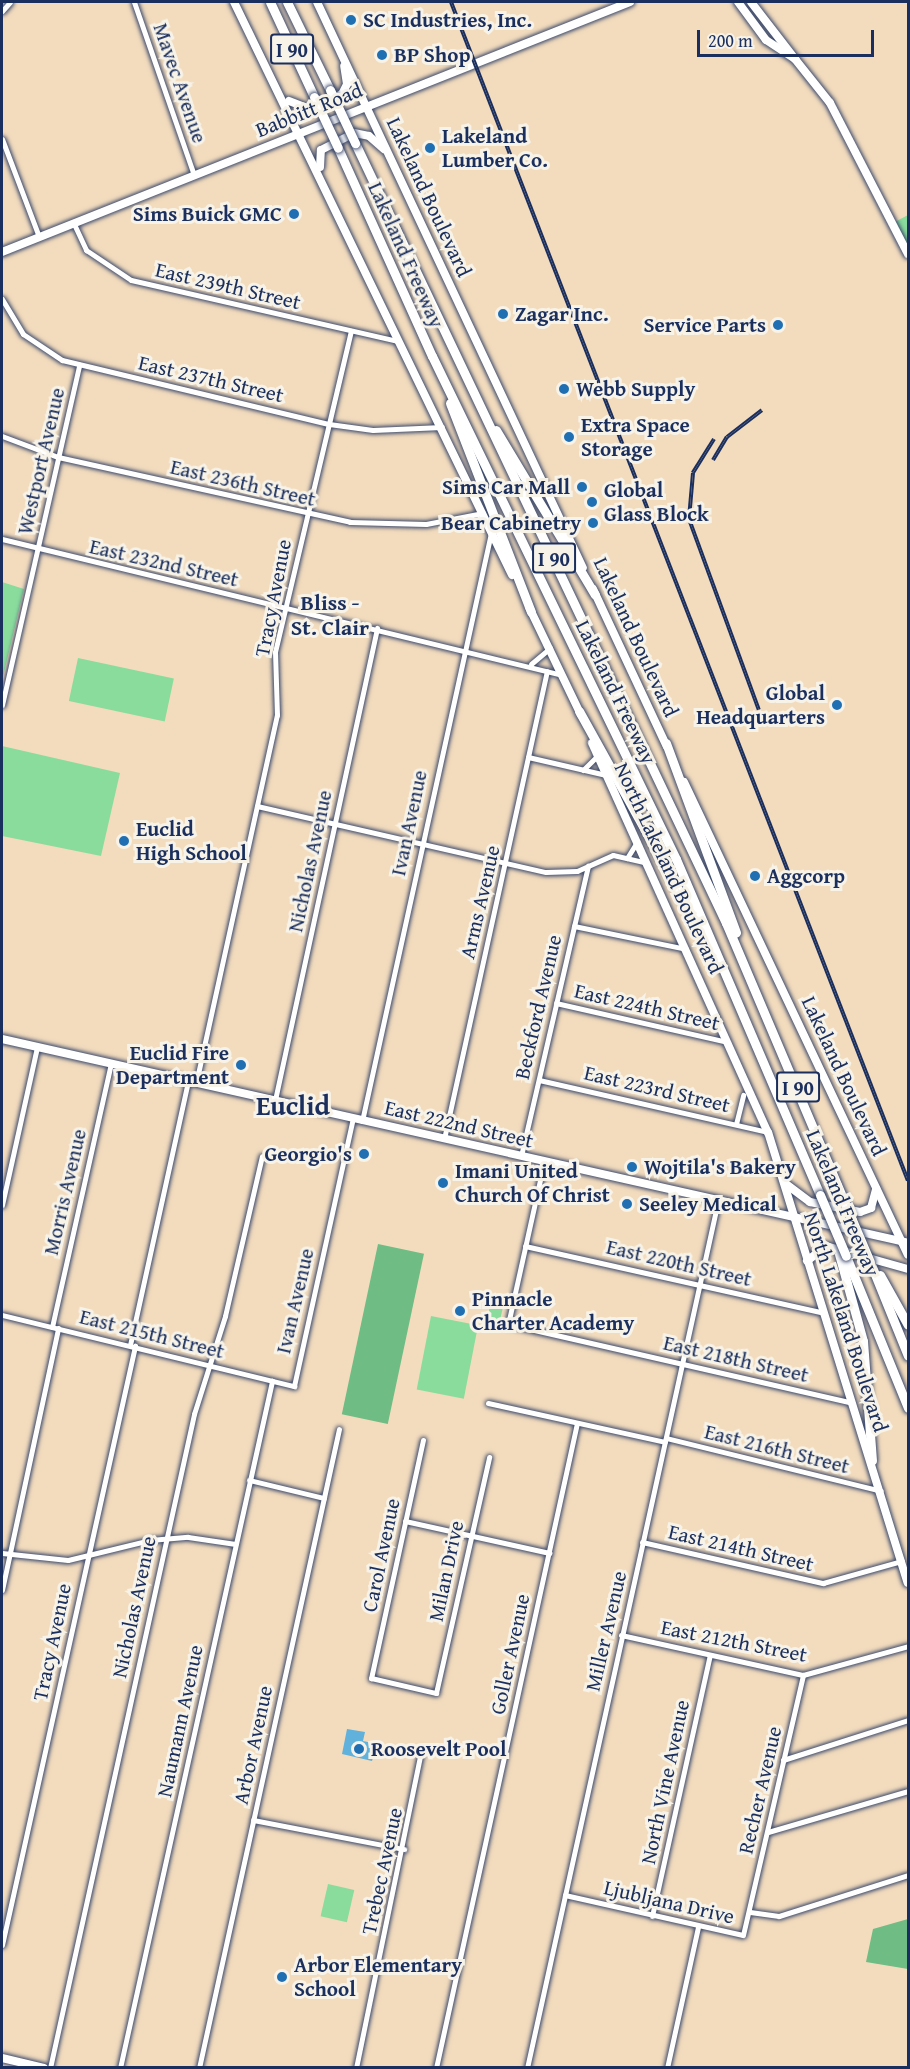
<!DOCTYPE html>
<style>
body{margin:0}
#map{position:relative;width:910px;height:2069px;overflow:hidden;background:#f3dcbd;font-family:"Gentium Book Plus",serif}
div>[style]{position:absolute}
.green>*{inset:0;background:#8adc9d;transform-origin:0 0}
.forest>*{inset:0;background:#6fbc84;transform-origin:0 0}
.water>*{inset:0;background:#60b1db}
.roads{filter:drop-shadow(0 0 2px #3b496c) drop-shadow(0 0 2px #3b496c)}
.street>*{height:5px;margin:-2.5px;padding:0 2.5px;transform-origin:2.5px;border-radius:2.5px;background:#fff}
.secondary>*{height:8px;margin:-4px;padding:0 4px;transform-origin:4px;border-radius:4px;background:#fff}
.highway>*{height:9px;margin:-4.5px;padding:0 4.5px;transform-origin:4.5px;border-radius:4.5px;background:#fff}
.rail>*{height:4px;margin-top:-2px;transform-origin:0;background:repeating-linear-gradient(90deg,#f7f3e8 0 4.5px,#1b2f5e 0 9px);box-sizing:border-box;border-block:2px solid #1b2f5e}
.bridges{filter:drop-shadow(0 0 2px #3b496c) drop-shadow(0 0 2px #3b496c)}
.highway-bridge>*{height:9px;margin:-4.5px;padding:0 4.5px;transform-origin:4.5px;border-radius:4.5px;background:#fff}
.dots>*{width:16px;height:16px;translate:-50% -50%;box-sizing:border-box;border:3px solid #f7f3e8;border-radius:50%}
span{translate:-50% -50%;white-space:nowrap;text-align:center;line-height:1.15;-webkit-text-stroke:6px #f7f3e8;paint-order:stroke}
.shield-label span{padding:2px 4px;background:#f7f3e8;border:2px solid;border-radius:4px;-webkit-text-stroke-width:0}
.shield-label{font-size:20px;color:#1b2f5e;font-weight:700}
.poi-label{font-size:21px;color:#1b2f5e;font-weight:700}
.left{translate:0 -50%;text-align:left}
.right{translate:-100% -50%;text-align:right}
.street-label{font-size:21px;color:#1b2f5e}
.neighbourhood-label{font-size:22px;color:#1b2f5e;font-weight:700}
.district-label{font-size:27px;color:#1b2f5e;font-weight:700}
.frame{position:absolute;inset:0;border:3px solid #1b2f5e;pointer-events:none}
.scale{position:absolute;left:697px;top:30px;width:177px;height:27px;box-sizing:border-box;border:3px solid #1b2f5e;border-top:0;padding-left:8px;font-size:18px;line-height:21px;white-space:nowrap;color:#1b2f5e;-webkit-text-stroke:4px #f7f3e8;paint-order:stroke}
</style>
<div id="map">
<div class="green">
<i style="clip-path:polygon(908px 215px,908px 254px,893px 223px)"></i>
<i style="clip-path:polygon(2px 582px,24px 589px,2px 681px)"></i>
<i style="left:78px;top:658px;width:98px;height:44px;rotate:12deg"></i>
<i style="clip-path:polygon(2px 746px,120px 773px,101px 856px,2px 836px)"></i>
<i style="left:492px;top:1297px;width:13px;height:32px;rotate:13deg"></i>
<i style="left:431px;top:1316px;width:48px;height:75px;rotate:11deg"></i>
<i style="left:328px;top:1884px;width:27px;height:33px;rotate:13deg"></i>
</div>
<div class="forest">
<i style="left:378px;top:1244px;width:47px;height:174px;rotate:12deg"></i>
<i style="clip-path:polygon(908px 1919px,908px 1969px,866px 1962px,873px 1929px)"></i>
</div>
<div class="water">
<i style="clip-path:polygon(347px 1729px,365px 1732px,363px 1741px,377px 1744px,372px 1761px,342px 1754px)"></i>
</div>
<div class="roads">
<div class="street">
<i style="left:134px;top:2px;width:183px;rotate:70.9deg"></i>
<i style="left:2px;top:11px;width:12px;rotate:-48deg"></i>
<i style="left:2px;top:139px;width:105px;rotate:69.3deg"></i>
<i style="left:74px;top:224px;width:29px;rotate:65deg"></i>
<i style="left:86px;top:250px;width:54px;rotate:33.7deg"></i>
<i style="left:131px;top:280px;width:274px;rotate:12.9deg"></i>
<i style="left:2px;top:299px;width:41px;rotate:59deg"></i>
<i style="left:23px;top:334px;width:47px;rotate:33.7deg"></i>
<i style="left:62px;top:360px;width:275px;rotate:13.5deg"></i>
<i style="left:329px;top:424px;width:44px;rotate:7.8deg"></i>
<i style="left:373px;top:430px;width:69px;rotate:-2.5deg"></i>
<i style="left:2px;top:436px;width:60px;rotate:20.6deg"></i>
<i style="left:58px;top:457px;width:299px;rotate:12.5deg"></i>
<i style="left:350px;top:522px;width:76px;rotate:1.5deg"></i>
<i style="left:426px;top:524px;width:58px;rotate:-10.9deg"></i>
<i style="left:2px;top:539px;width:576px;rotate:13.65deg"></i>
<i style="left:531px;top:664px;width:25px;rotate:-40deg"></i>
<i style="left:2px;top:705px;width:349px;rotate:-77.2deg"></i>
<i style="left:528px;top:757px;width:80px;rotate:13deg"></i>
<i style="left:583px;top:770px;width:21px;rotate:-45deg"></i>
<i style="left:257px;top:806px;width:296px;rotate:12.9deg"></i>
<i style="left:546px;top:872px;width:31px;rotate:-2deg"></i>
<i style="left:577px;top:871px;width:39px;rotate:-24deg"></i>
<i style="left:613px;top:855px;width:35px;rotate:13deg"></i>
<i style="left:627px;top:858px;width:19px;rotate:-58deg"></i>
<i style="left:574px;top:926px;width:114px;rotate:11.6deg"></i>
<i style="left:556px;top:1003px;width:175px;rotate:12.8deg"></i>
<i style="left:539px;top:1080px;width:235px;rotate:12.8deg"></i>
<i style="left:196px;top:1083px;width:377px;rotate:-77.6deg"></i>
<i style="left:277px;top:715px;width:63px;rotate:-91.8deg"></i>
<i style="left:275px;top:652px;width:330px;rotate:-76.7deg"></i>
<i style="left:275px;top:1100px;width:483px;rotate:-77.8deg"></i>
<i style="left:362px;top:1121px;width:602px;rotate:-77.63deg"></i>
<i style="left:736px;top:1124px;width:30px;rotate:-76deg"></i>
<i style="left:444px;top:1139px;width:479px;rotate:-77.6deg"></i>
<i style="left:521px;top:1156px;width:298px;rotate:-77deg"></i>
<i style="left:544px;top:1162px;width:166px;rotate:102.5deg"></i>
<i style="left:508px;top:1324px;width:353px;rotate:12.9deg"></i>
<i style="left:2px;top:1205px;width:162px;rotate:-77.5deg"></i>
<i style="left:525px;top:1246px;width:307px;rotate:12.6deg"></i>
<i style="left:2px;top:1315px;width:301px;rotate:13.7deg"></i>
<i style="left:294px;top:1386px;width:274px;rotate:-77.6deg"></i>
<i style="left:52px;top:1327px;width:270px;rotate:-77.4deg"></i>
<i style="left:130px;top:1345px;width:270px;rotate:-77.6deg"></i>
<i style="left:488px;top:1403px;width:181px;rotate:12.4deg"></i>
<i style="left:666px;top:1438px;width:221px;rotate:13.8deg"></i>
<i style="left:423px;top:1440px;width:244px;rotate:102.3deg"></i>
<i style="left:371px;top:1678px;width:67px;rotate:13deg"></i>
<i style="left:436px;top:1693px;width:242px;rotate:-77.3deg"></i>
<i style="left:249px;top:1480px;width:77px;rotate:13.5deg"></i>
<i style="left:405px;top:1521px;width:148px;rotate:12.5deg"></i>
<i style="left:642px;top:1542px;width:186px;rotate:12.8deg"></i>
<i style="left:823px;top:1583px;width:82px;rotate:-15.6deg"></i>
<i style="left:2px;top:1553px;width:66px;rotate:6.1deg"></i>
<i style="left:68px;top:1560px;width:84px;rotate:-13.7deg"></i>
<i style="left:150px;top:1540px;width:38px;rotate:-5deg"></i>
<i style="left:188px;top:1537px;width:48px;rotate:8.5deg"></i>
<i style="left:2px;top:1590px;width:268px;rotate:-77.9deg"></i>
<i style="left:621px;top:1635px;width:186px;rotate:12.4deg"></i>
<i style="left:803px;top:1675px;width:109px;rotate:-15.4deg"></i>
<i style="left:783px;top:1760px;width:131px;rotate:-17.7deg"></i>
<i style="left:253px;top:1820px;width:154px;rotate:10.9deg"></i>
<i style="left:768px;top:1832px;width:146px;rotate:-16.3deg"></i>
<i style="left:565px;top:1895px;width:182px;rotate:12.7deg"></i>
<i style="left:743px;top:1935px;width:267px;rotate:-77deg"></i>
<i style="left:750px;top:1912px;width:29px;rotate:8deg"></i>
<i style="left:779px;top:1916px;width:135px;rotate:-17.6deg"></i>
<i style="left:652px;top:1916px;width:267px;rotate:-77.5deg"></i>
<i style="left:2px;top:1945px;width:614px;rotate:-77.48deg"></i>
<i style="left:50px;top:2068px;width:670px;rotate:-77.58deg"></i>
<i style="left:194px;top:1414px;width:103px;rotate:-72.4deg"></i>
<i style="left:225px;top:1316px;width:164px;rotate:-77deg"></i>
<i style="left:120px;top:2068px;width:704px;rotate:-77.52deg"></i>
<i style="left:199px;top:2068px;width:654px;rotate:-77.64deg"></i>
<i style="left:356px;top:2068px;width:324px;rotate:-78.4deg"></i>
<i style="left:436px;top:2068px;width:660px;rotate:-77.67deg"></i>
<i style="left:527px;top:2068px;width:888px;rotate:-77.58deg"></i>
<i style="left:667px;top:2068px;width:144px;rotate:-77.6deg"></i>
</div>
<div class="secondary">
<i style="left:234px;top:2px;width:637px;rotate:64.12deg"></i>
<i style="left:317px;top:2px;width:625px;rotate:64.83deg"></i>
<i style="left:738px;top:2px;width:47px;rotate:53.6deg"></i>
<i style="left:766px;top:40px;width:35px;rotate:33deg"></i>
<i style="left:795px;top:59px;width:72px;rotate:-127.7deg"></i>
<i style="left:795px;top:59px;width:56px;rotate:51.5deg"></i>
<i style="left:830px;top:103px;width:170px;rotate:62.7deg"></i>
<i style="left:289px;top:101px;width:22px;rotate:21deg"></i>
<i style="left:310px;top:109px;width:35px;rotate:-25deg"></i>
<i style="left:342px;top:94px;width:11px;rotate:-63deg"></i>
<i style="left:347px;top:84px;width:18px;rotate:-99deg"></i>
<i style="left:320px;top:167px;width:17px;rotate:-87deg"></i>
<i style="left:321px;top:150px;width:37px;rotate:-27deg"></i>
<i style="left:354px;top:133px;width:15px;rotate:11deg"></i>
<i style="left:369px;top:136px;width:20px;rotate:41deg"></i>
<i style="left:2px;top:252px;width:676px;rotate:-21.71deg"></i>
<i style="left:593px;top:589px;width:174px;rotate:64.9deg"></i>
<i style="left:529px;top:607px;width:120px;rotate:64.3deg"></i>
<i style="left:592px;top:743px;width:427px;rotate:65.7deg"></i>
<i style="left:768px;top:1132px;width:472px;rotate:72.8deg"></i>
<i style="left:684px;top:782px;width:523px;rotate:64.66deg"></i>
<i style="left:2px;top:1039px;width:926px;rotate:12.67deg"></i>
<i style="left:786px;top:1184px;width:30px;rotate:37deg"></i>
<i style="left:810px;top:1202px;width:51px;rotate:11.3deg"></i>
<i style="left:860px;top:1212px;width:12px;rotate:-20deg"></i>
<i style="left:871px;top:1208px;width:20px;rotate:-75deg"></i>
<i style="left:807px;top:1261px;width:24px;rotate:-38deg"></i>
<i style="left:826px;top:1246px;width:85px;rotate:15.7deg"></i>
<i style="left:2px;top:2058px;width:43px;rotate:13.4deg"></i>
</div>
<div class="highway">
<i style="left:270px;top:2px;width:105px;rotate:65.1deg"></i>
<i style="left:287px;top:2px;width:98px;rotate:64deg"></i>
<i style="left:355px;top:143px;width:864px;rotate:64.56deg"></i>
<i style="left:726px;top:923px;width:302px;rotate:67deg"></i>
<i style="left:338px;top:148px;width:228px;rotate:65.7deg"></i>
<i style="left:432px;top:356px;width:559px;rotate:64.12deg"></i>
<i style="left:676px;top:859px;width:366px;rotate:66.8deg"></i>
<i style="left:450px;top:403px;width:224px;rotate:68.8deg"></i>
<i style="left:496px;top:430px;width:192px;rotate:59deg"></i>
<i style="left:579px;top:711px;width:262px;rotate:61deg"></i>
<i style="left:666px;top:743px;width:202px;rotate:69.7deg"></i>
<i style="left:839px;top:1254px;width:90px;rotate:74.6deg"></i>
<i style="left:863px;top:1341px;width:120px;rotate:85.7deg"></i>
<i style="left:846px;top:1256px;width:164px;rotate:67.8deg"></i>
<i style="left:870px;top:1262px;width:101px;rotate:68deg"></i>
<i style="left:880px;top:1275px;width:57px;rotate:60.8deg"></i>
</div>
</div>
<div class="rail">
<i style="left:451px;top:2px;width:1264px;rotate:68.81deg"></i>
<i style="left:714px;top:439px;width:40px;rotate:122deg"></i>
<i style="left:693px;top:473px;width:46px;rotate:95deg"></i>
<i style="left:689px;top:519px;width:203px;rotate:69.9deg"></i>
<i style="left:713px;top:460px;width:27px;rotate:-59deg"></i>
<i style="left:727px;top:437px;width:44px;rotate:-37.6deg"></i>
</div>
<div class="bridges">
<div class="highway-bridge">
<i style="left:330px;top:90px;width:59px;rotate:64.7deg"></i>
<i style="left:314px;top:97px;width:56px;rotate:64.8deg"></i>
<i style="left:820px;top:1195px;width:66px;rotate:66.9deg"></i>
<i style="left:844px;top:1201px;width:66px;rotate:66.9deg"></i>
</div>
</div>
<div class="dots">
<i style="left:351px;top:20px;background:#1f6fb2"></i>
<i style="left:382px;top:55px;background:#1f6fb2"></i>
<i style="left:430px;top:148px;background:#1f6fb2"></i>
<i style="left:294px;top:214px;background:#1f6fb2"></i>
<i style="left:503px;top:314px;background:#1f6fb2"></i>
<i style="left:778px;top:325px;background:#1f6fb2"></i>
<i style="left:564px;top:389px;background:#1f6fb2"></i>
<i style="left:569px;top:437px;background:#1f6fb2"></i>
<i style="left:582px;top:487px;background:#1f6fb2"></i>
<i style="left:592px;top:502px;background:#1f6fb2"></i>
<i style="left:593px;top:523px;background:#1f6fb2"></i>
<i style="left:837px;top:705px;background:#1f6fb2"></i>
<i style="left:124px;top:841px;background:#1f6fb2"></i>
<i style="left:755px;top:876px;background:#1f6fb2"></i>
<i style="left:241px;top:1065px;background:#1f6fb2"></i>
<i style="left:364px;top:1154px;background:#1f6fb2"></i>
<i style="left:632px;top:1167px;background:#1f6fb2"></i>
<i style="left:443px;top:1183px;background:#1f6fb2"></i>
<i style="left:627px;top:1204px;background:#1f6fb2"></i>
<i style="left:460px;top:1311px;background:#1f6fb2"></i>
<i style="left:359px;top:1749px;background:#1f6fb2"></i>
<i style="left:282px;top:1977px;background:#1f6fb2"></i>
</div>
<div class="shield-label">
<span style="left:292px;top:49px">I 90</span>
<span style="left:554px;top:558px">I 90</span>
<span style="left:798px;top:1087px">I 90</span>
</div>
<div class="poi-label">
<span class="left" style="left:363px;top:20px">SC Industries, Inc.</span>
<span class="left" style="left:394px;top:55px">BP Shop</span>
<span class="left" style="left:442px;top:148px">Lakeland<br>Lumber Co.</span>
<span class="right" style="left:282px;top:214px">Sims Buick GMC</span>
<span class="left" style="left:515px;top:314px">Zagar Inc.</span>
<span class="right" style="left:766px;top:325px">Service Parts</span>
<span class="left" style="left:576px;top:389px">Webb Supply</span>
<span class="left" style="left:581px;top:437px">Extra Space<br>Storage</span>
<span class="right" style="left:570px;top:487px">Sims Car Mall</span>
<span class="left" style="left:604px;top:502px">Global<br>Glass Block</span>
<span class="right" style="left:581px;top:523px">Bear Cabinetry</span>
<span class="right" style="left:825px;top:705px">Global<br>Headquarters</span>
<span class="left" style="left:136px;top:841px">Euclid<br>High School</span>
<span class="left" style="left:767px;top:876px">Aggcorp</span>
<span class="right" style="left:229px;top:1065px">Euclid Fire<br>Department</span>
<span class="right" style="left:352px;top:1154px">Georgio's</span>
<span class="left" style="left:644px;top:1167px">Wojtila's Bakery</span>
<span class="left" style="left:455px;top:1183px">Imani United<br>Church Of Christ</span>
<span class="left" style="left:639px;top:1204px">Seeley Medical</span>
<span class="left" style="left:472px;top:1311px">Pinnacle<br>Charter Academy</span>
<span class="left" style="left:371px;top:1749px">Roosevelt Pool</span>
<span class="left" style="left:294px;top:1977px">Arbor Elementary<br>School</span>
</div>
<div class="street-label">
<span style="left:180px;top:83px;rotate:71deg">Mavec Avenue</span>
<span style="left:309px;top:110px;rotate:-22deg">Babbitt Road</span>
<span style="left:429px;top:197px;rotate:65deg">Lakeland Boulevard</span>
<span style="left:406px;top:255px;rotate:66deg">Lakeland Freeway</span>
<span style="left:228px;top:286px;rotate:13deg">East 239th Street</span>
<span style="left:211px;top:379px;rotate:13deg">East 237th Street</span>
<span style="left:41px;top:461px;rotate:-77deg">Westport Avenue</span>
<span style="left:243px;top:483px;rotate:13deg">East 236th Street</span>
<span style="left:164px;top:563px;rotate:13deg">East 232nd Street</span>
<span style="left:273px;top:598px;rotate:-79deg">Tracy Avenue</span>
<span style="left:636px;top:637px;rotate:65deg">Lakeland Boulevard</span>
<span style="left:616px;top:692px;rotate:64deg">Lakeland Freeway</span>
<span style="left:409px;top:823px;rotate:-78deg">Ivan Avenue</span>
<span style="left:310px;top:861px;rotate:-78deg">Nicholas Avenue</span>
<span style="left:669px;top:868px;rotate:65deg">North Lakeland Boulevard</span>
<span style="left:480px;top:902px;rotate:-77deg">Arms Avenue</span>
<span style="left:538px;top:1007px;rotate:-77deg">Beckford Avenue</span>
<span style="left:647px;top:1007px;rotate:13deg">East 224th Street</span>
<span style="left:844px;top:1076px;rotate:65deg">Lakeland Boulevard</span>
<span style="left:657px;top:1089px;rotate:13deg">East 223rd Street</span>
<span style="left:459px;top:1124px;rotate:13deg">East 222nd Street</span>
<span style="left:65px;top:1192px;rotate:-77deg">Morris Avenue</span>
<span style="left:843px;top:1203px;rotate:67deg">Lakeland Freeway</span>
<span style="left:679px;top:1263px;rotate:13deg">East 220th Street</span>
<span style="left:295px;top:1301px;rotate:-77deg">Ivan Avenue</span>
<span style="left:846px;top:1322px;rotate:72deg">North Lakeland Boulevard</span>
<span style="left:152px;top:1334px;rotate:14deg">East 215th Street</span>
<span style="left:736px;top:1359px;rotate:13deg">East 218th Street</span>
<span style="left:777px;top:1449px;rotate:14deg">East 216th Street</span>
<span style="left:741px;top:1548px;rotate:13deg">East 214th Street</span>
<span style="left:381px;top:1555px;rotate:-78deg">Carol Avenue</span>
<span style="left:446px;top:1571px;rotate:-78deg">Milan Drive</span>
<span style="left:134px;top:1607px;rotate:-78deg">Nicholas Avenue</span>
<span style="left:606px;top:1631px;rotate:-77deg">Miller Avenue</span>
<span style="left:734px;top:1641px;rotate:11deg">East 212th Street</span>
<span style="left:52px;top:1642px;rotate:-78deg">Tracy Avenue</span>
<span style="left:510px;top:1654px;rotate:-78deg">Goller Avenue</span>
<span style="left:180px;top:1721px;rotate:-78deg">Naumann Avenue</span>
<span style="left:253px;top:1745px;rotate:-78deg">Arbor Avenue</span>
<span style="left:665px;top:1782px;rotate:-78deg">North Vine Avenue</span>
<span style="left:760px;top:1790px;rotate:-77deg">Recher Avenue</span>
<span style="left:382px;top:1871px;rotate:-78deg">Trebec Avenue</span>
<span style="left:669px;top:1902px;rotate:13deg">Ljubljana Drive</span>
</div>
<div class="neighbourhood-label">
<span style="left:330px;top:615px">Bliss -<br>St. Clair</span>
</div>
<div class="district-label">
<span style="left:293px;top:1106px">Euclid</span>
</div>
<div class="frame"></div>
<div class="scale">200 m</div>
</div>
